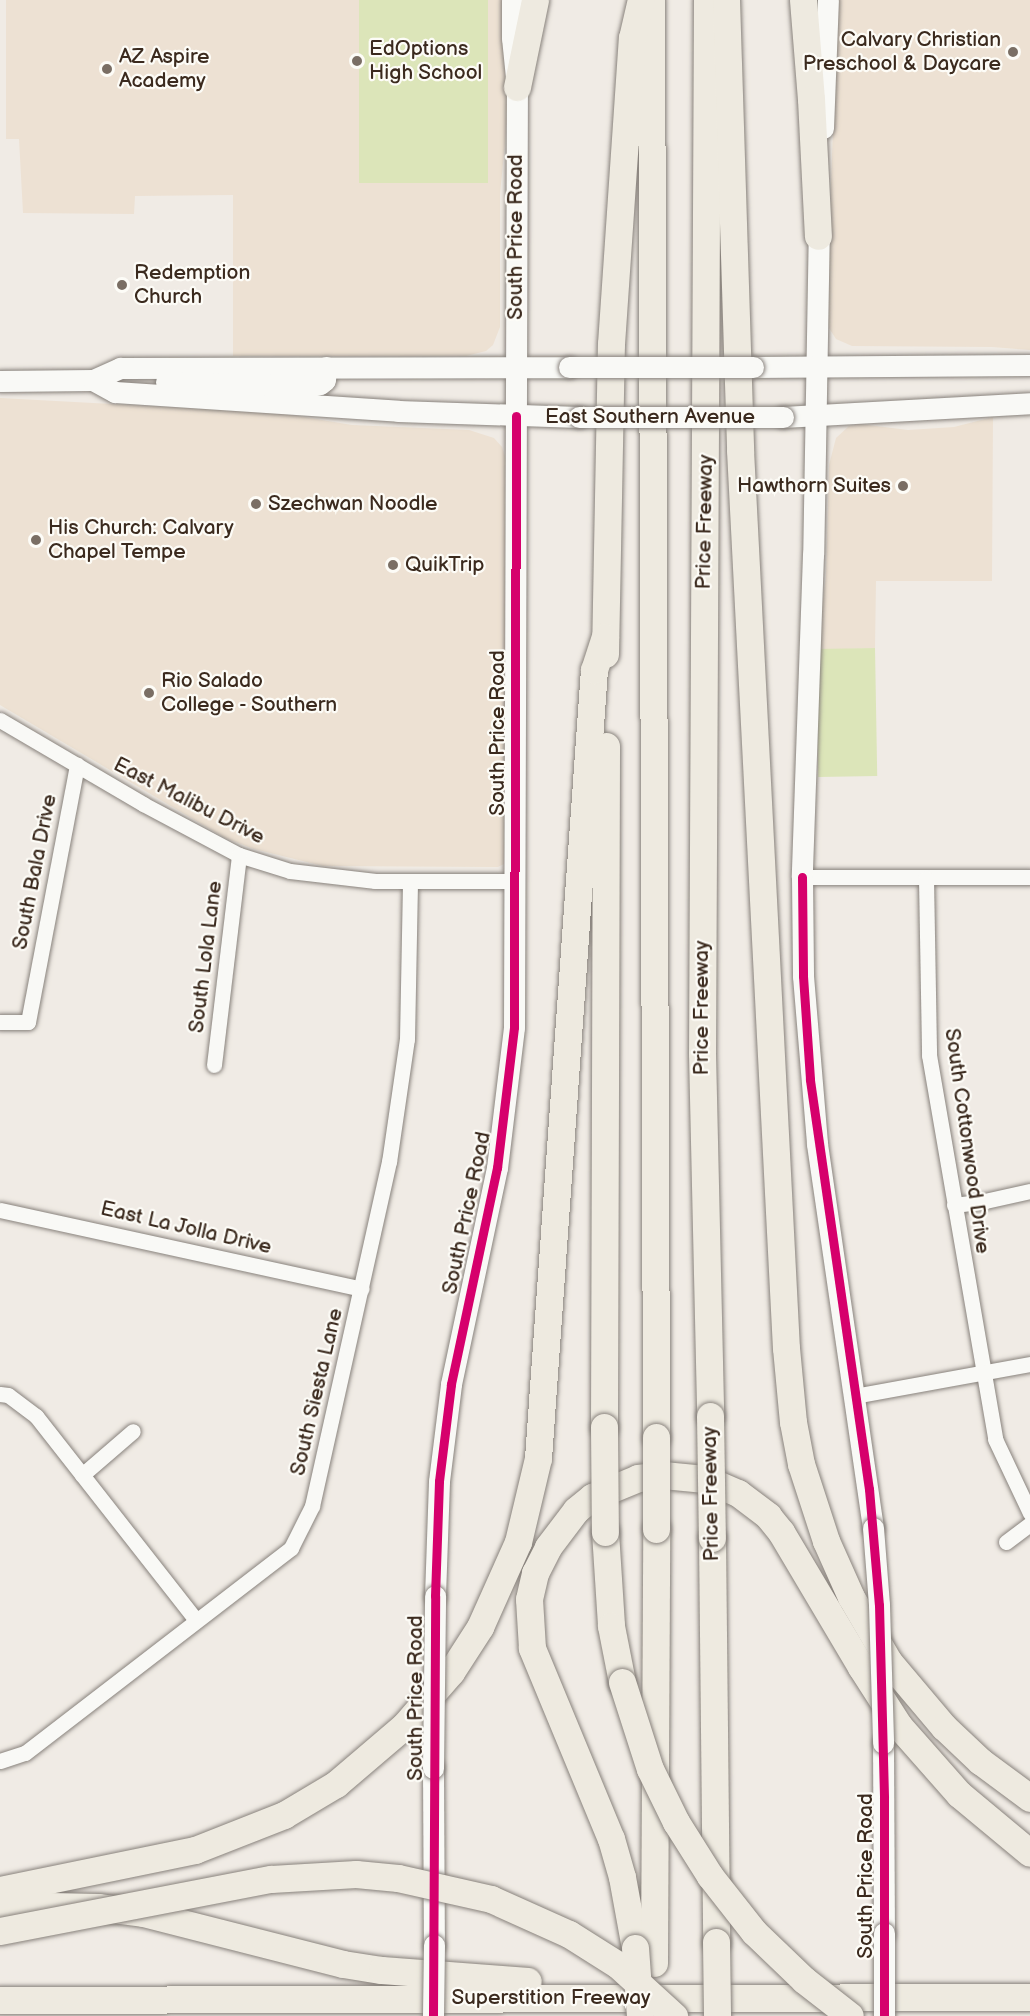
<!DOCTYPE html>
<style>
body{margin:0}
#map{position:relative;width:1030px;height:2016px;overflow:hidden;background:#f0ebe5;font-family:"Balsamiq Sans",sans-serif}
div>[style]{position:absolute}
.built>*{inset:0;background:#ede1d3}
.green>*{inset:0;background:#dce5b9;transform-origin:0 0}
.roads{filter:drop-shadow(0 0 2px #88827c) drop-shadow(0 0 2px #88827c)}
.minor>*{height:15px;margin:-7.5px;padding:0 7.5px;transform-origin:7.5px;border-radius:7.5px;background:#f9f9f6}
.secondary>*{height:21px;margin:-10.5px;padding:0 10.5px;transform-origin:10.5px;border-radius:10.5px;background:#f9f9f6}
.motorway>*{height:27px;margin:-13.5px;padding:0 13.5px;transform-origin:13.5px;border-radius:13.5px;background:#eeeae0}
.bridges{filter:drop-shadow(0 0 2px #88827c) drop-shadow(0 0 2px #88827c)}
.secondary-bridge>*{height:21px;margin:-10.5px;padding:0 10.5px;transform-origin:10.5px;border-radius:10.5px;background:#f9f9f6}
.motorway-bridge>*{height:27px;margin:-13.5px;padding:0 13.5px;transform-origin:13.5px;border-radius:13.5px;background:#eeeae0}
.cycleway>*{height:9px;margin:-4.5px;padding:0 4.5px;transform-origin:4.5px;border-radius:4.5px;background:#d6006c}
.dots>*{width:16px;height:16px;translate:-50% -50%;box-sizing:border-box;border:3px solid #fdfcf7;border-radius:50%}
span{translate:-50% -50%;white-space:nowrap;text-align:center;line-height:1.15;-webkit-text-stroke:4.5px #fdfcf7;paint-order:stroke}
.poi-label{font-size:21px;color:#3b2a1e}
.right{translate:-100% -50%;text-align:right}
.left{translate:0 -50%;text-align:left}
.street-label{font-size:21px;color:#3b2a1e}
</style>
<div id="map">
<div class="built">
<i style="clip-path:polygon(6px 0,508px 0,507px 122px,500px 194px,500px 327px,493px 345px,486px 351px,466px 356px,233px 356px,233px 195px,135px 196px,134px 214px,23px 213px,19px 139px,6px 139px)"></i>
<i style="clip-path:polygon(838px 0,1030px 0,1030px 350px,992px 347px,852px 346px,836px 339px,829px 328px,826px 315px)"></i>
<i style="clip-path:polygon(0 398px,280px 413px,352px 425px,469px 430px,494px 438px,502px 447px,506px 459px,504px 864px,498px 867px,323px 866px,254px 849px,225px 838px,0 705px)"></i>
<i style="clip-path:polygon(993px 417px,992px 581px,876px 581px,875px 648px,816px 650px,826px 577px,829px 465px,836px 438px,849px 426px,860px 424px,908px 430px,954px 427px)"></i>
</div>
<div class="green">
<i style="left:359px;top:0;width:129px;height:183px"></i>
<i style="left:875px;top:648px;width:128px;height:59px;rotate:89deg"></i>
</div>
<div class="roads">
<div class="minor">
<i style="left:0;top:720px;width:166px;rotate:30.4deg"></i>
<i style="left:143px;top:804px;width:109px;rotate:28deg"></i>
<i style="left:239px;top:855px;width:53px;rotate:17.4deg"></i>
<i style="left:290px;top:871px;width:86px;rotate:6.7deg"></i>
<i style="left:375px;top:881px;width:141px"></i>
<i style="left:802px;top:877px;width:228px"></i>
<i style="left:926px;top:878px;width:177px;rotate:89deg"></i>
<i style="left:929px;top:1055px;width:390px;rotate:80.2deg"></i>
<i style="left:995px;top:1439px;width:82px;rotate:64.7deg"></i>
<i style="left:0;top:1022px;width:28px"></i>
<i style="left:28px;top:1022px;width:262px;rotate:-79.2deg"></i>
<i style="left:214px;top:1065px;width:211px;rotate:-83.2deg"></i>
<i style="left:954px;top:1205px;width:31px;rotate:-7deg"></i>
<i style="left:985px;top:1201px;width:46px;rotate:-12.5deg"></i>
<i style="left:0;top:1210px;width:370px;rotate:12.3deg"></i>
<i style="left:0;top:1394px;width:8px;rotate:7deg"></i>
<i style="left:8px;top:1395px;width:35px;rotate:37deg"></i>
<i style="left:36px;top:1416px;width:259px;rotate:51.9deg"></i>
<i style="left:854px;top:1396px;width:179px;rotate:-10.3deg"></i>
<i style="left:82px;top:1475px;width:67px;rotate:-40.8deg"></i>
<i style="left:1006px;top:1542px;width:30px;rotate:-37deg"></i>
<i style="left:0;top:1761px;width:26px;rotate:-18deg"></i>
<i style="left:25px;top:1753px;width:336px;rotate:-37.6deg"></i>
<i style="left:291px;top:1548px;width:47px;rotate:-63.4deg"></i>
<i style="left:312px;top:1506px;width:353px;rotate:-77.4deg"></i>
<i style="left:389px;top:1162px;width:124px;rotate:-81.7deg"></i>
<i style="left:407px;top:1039px;width:158px;rotate:-88.9deg"></i>
</div>
<div class="secondary">
<i style="left:823px;top:128px;width:128px;rotate:-87.8deg"></i>
<i style="left:819px;top:222px;width:332px;rotate:91deg"></i>
<i style="left:813px;top:554px;width:323px;rotate:92deg"></i>
<i style="left:802px;top:877px;width:99px;rotate:89.4deg"></i>
<i style="left:803px;top:976px;width:169px;rotate:85.2deg"></i>
<i style="left:817px;top:1144px;width:388px;rotate:81.7deg"></i>
<i style="left:753px;top:367px;width:277px;rotate:-0.4deg"></i>
<i style="left:93px;top:380px;width:25px;rotate:29deg"></i>
<i style="left:115px;top:392px;width:284px;rotate:3.8deg"></i>
<i style="left:398px;top:411px;width:181px;rotate:1.9deg"></i>
<i style="left:0;top:381px;width:93px;rotate:-0.6deg"></i>
<i style="left:93px;top:380px;width:30px;rotate:-24deg"></i>
<i style="left:120px;top:368px;width:449px;rotate:-0.1deg"></i>
<i style="left:166px;top:382px;width:145px;rotate:1.6deg"></i>
<i style="left:311px;top:386px;width:9px;rotate:-13deg"></i>
<i style="left:320px;top:384px;width:6px;rotate:-39deg"></i>
<i style="left:325px;top:380px;width:13px;rotate:-86deg"></i>
<i style="left:783px;top:417px;width:247px;rotate:-3.2deg"></i>
<i style="left:435px;top:1596px;width:115px;rotate:-88deg"></i>
<i style="left:439px;top:1481px;width:98px;rotate:-82.9deg"></i>
<i style="left:451px;top:1384px;width:221px;rotate:-78deg"></i>
<i style="left:497px;top:1168px;width:142px;rotate:-83.1deg"></i>
<i style="left:514px;top:1027px;width:940px;rotate:-89.82deg"></i>
<i style="left:517px;top:87px;width:49px;rotate:-95.8deg"></i>
<i style="left:512px;top:38px;width:38px;rotate:-90deg"></i>
<i style="left:883px;top:1743px;width:190px;rotate:89.7deg"></i>
<i style="left:433px;top:1768px;width:177px;rotate:89.7deg"></i>
</div>
<div class="motorway">
<i style="left:651px;top:0;width:1437px;rotate:89.8deg"></i>
<i style="left:707px;top:0;width:1053px;rotate:90.27deg"></i>
<i style="left:702px;top:1053px;width:363px;rotate:88.7deg"></i>
<i style="left:726px;top:0;width:450px;rotate:88.2deg"></i>
<i style="left:740px;top:450px;width:899px;rotate:87.07deg"></i>
<i style="left:786px;top:1348px;width:74px;rotate:84.6deg"></i>
<i style="left:793px;top:1422px;width:43px;rotate:79.2deg"></i>
<i style="left:801px;top:1464px;width:81px;rotate:72deg"></i>
<i style="left:826px;top:1541px;width:61px;rotate:65.9deg"></i>
<i style="left:851px;top:1597px;width:75px;rotate:59.7deg"></i>
<i style="left:889px;top:1662px;width:85px;rotate:49.8deg"></i>
<i style="left:944px;top:1727px;width:50px;rotate:43.4deg"></i>
<i style="left:980px;top:1761px;width:62px;rotate:36.5deg"></i>
<i style="left:803px;top:0;width:99px;rotate:85.4deg"></i>
<i style="left:811px;top:99px;width:137px;rotate:87.1deg"></i>
<i style="left:517px;top:87px;width:89px;rotate:-78.3deg"></i>
<i style="left:605px;top:654px;width:310px;rotate:-88.9deg"></i>
<i style="left:611px;top:344px;width:307px;rotate:-86.1deg"></i>
<i style="left:632px;top:38px;width:39px;rotate:-77deg"></i>
<i style="left:604px;top:1427px;width:681px;rotate:-89.83deg"></i>
<i style="left:605px;top:1532px;width:94px;rotate:86.3deg"></i>
<i style="left:611px;top:1626px;width:57px;rotate:78.9deg"></i>
<i style="left:712px;top:1538px;width:404px;rotate:89.4deg"></i>
<i style="left:0;top:1890px;width:199px;rotate:-11.6deg"></i>
<i style="left:195px;top:1850px;width:96px;rotate:-21.5deg"></i>
<i style="left:284px;top:1815px;width:61px;rotate:-30.8deg"></i>
<i style="left:336px;top:1784px;width:89px;rotate:-40.5deg"></i>
<i style="left:404px;top:1726px;width:72px;rotate:-49deg"></i>
<i style="left:451px;top:1672px;width:54px;rotate:-57.2deg"></i>
<i style="left:480px;top:1627px;width:93px;rotate:-65.9deg"></i>
<i style="left:518px;top:1542px;width:86px;rotate:-76.6deg"></i>
<i style="left:538px;top:1458px;width:790px;rotate:-85.94deg"></i>
<i style="left:594px;top:670px;width:35px;rotate:-72deg"></i>
<i style="left:0;top:1905px;width:98px;rotate:1.2deg"></i>
<i style="left:98px;top:1907px;width:45px;rotate:7.6deg"></i>
<i style="left:143px;top:1913px;width:206px;rotate:14.3deg"></i>
<i style="left:343px;top:1964px;width:39px;rotate:9deg"></i>
<i style="left:382px;top:1970px;width:146px;rotate:4.3deg"></i>
<i style="left:635px;top:1948px;width:72px;rotate:-100.4deg"></i>
<i style="left:622px;top:1877px;width:40px;rotate:-106deg"></i>
<i style="left:611px;top:1839px;width:207px;rotate:-112.5deg"></i>
<i style="left:532px;top:1648px;width:49px;rotate:-93.5deg"></i>
<i style="left:529px;top:1599px;width:27px;rotate:-77deg"></i>
<i style="left:535px;top:1573px;width:29px;rotate:-63deg"></i>
<i style="left:548px;top:1547px;width:46px;rotate:-52.9deg"></i>
<i style="left:576px;top:1510px;width:21px;rotate:-39deg"></i>
<i style="left:592px;top:1497px;width:50px;rotate:-22.4deg"></i>
<i style="left:638px;top:1478px;width:25px;rotate:-7deg"></i>
<i style="left:663px;top:1475px;width:42px;rotate:5.4deg"></i>
<i style="left:705px;top:1479px;width:36px;rotate:23deg"></i>
<i style="left:738px;top:1493px;width:38px;rotate:37deg"></i>
<i style="left:768px;top:1516px;width:21px;rotate:51deg"></i>
<i style="left:781px;top:1532px;width:157px;rotate:59.3deg"></i>
<i style="left:861px;top:1667px;width:70px;rotate:57.2deg"></i>
<i style="left:899px;top:1726px;width:91px;rotate:48.6deg"></i>
<i style="left:959px;top:1794px;width:92px;rotate:39.7deg"></i>
<i style="left:654px;top:1963px;width:434px;rotate:-89.7deg"></i>
<i style="left:0;top:2000px;width:1030px;rotate:-0.17deg"></i>
</div>
</div>
<div class="bridges">
<div class="secondary-bridge">
<i style="left:569px;top:367px;width:184px"></i>
<i style="left:579px;top:417px;width:204px"></i>
<i style="left:873px;top:1528px;width:77px;rotate:85.5deg"></i>
<i style="left:879px;top:1605px;width:138px;rotate:88.3deg"></i>
<i style="left:433px;top:1768px;width:172px;rotate:-89.3deg"></i>
<i style="left:433px;top:2016px;width:71px;rotate:-89.2deg"></i>
<i style="left:884px;top:2016px;width:83px;rotate:-90deg"></i>
</div>
<div class="motorway-bridge">
<i style="left:710px;top:1416px;width:122px;rotate:89.1deg"></i>
<i style="left:604px;top:1427px;width:105px;rotate:89.5deg"></i>
<i style="left:656px;top:1529px;width:92px;rotate:-90deg"></i>
<i style="left:622px;top:1682px;width:91px;rotate:72.2deg"></i>
<i style="left:650px;top:1769px;width:59px;rotate:63.9deg"></i>
<i style="left:676px;top:1822px;width:64px;rotate:57.8deg"></i>
<i style="left:710px;top:1876px;width:71px;rotate:51.8deg"></i>
<i style="left:754px;top:1932px;width:69px;rotate:43.8deg"></i>
<i style="left:804px;top:1980px;width:58px;rotate:38deg"></i>
<i style="left:0;top:1931px;width:276px;rotate:-10.9deg"></i>
<i style="left:271px;top:1879px;width:85px;rotate:-3.4deg"></i>
<i style="left:356px;top:1874px;width:42px;rotate:5.4deg"></i>
<i style="left:398px;top:1878px;width:95px;rotate:12.7deg"></i>
<i style="left:491px;top:1899px;width:85px;rotate:24.2deg"></i>
<i style="left:569px;top:1934px;width:58px;rotate:32.3deg"></i>
<i style="left:618px;top:1965px;width:76px;rotate:42.3deg"></i>
<i style="left:716px;top:1942px;width:74px;rotate:89.2deg"></i>
<i style="left:635px;top:1948px;width:68px;rotate:85.8deg"></i>
</div>
</div>
<div class="cycleway">
<i style="left:802px;top:877px;width:99px;rotate:89.4deg"></i>
<i style="left:803px;top:976px;width:104px;rotate:86.1deg"></i>
<i style="left:810px;top:1080px;width:413px;rotate:81.8deg"></i>
<i style="left:869px;top:1489px;width:116px;rotate:85.1deg"></i>
<i style="left:879px;top:1605px;width:193px;rotate:88.5deg"></i>
<i style="left:884px;top:1798px;width:218px;rotate:90deg"></i>
<i style="left:433px;top:2016px;width:420px;rotate:-89.7deg"></i>
<i style="left:435px;top:1596px;width:115px;rotate:-88deg"></i>
<i style="left:439px;top:1481px;width:98px;rotate:-82.9deg"></i>
<i style="left:451px;top:1384px;width:221px;rotate:-78deg"></i>
<i style="left:497px;top:1168px;width:142px;rotate:-83.1deg"></i>
<i style="left:514px;top:1027px;width:611px;rotate:-89.81deg"></i>
</div>
<div class="dots">
<i style="left:1013px;top:52px;background:#7a6e64"></i>
<i style="left:357px;top:61px;background:#7a6e64"></i>
<i style="left:107px;top:69px;background:#7a6e64"></i>
<i style="left:122px;top:285px;background:#7a6e64"></i>
<i style="left:903px;top:486px;background:#7a6e64"></i>
<i style="left:256px;top:504px;background:#7a6e64"></i>
<i style="left:36px;top:540px;background:#7a6e64"></i>
<i style="left:393px;top:565px;background:#7a6e64"></i>
<i style="left:149px;top:693px;background:#7a6e64"></i>
</div>
<div class="poi-label">
<span class="right" style="left:1001px;top:52px">Calvary Christian<br>Preschool &amp; Daycare</span>
<span class="left" style="left:369px;top:61px">EdOptions<br>High School</span>
<span class="left" style="left:119px;top:69px">AZ Aspire<br>Academy</span>
<span class="left" style="left:134px;top:285px">Redemption<br>Church</span>
<span class="right" style="left:891px;top:486px">Hawthorn Suites</span>
<span class="left" style="left:268px;top:504px">Szechwan Noodle</span>
<span class="left" style="left:48px;top:540px">His Church: Calvary<br>Chapel Tempe</span>
<span class="left" style="left:405px;top:565px">QuikTrip</span>
<span class="left" style="left:161px;top:693px">Rio Salado<br>College - Southern</span>
</div>
<div class="street-label">
<span style="left:516px;top:237px;rotate:-90deg">South Price Road</span>
<span style="left:650px;top:417px">East Southern Avenue</span>
<span style="left:705px;top:522px;rotate:-89deg">Price Freeway</span>
<span style="left:498px;top:733px;rotate:-90deg">South Price Road</span>
<span style="left:189px;top:801px;rotate:27deg">East Malibu Drive</span>
<span style="left:35px;top:872px;rotate:-79deg">South Bala Drive</span>
<span style="left:206px;top:957px;rotate:-83deg">South Lola Lane</span>
<span style="left:702px;top:1008px;rotate:-90deg">Price Freeway</span>
<span style="left:967px;top:1141px;rotate:82deg">South Cottonwood Drive</span>
<span style="left:467px;top:1213px;rotate:-78deg">South Price Road</span>
<span style="left:186px;top:1228px;rotate:13deg">East La Jolla Drive</span>
<span style="left:317px;top:1392px;rotate:-77deg">South Siesta Lane</span>
<span style="left:711px;top:1494px;rotate:-91deg">Price Freeway</span>
<span style="left:416px;top:1698px;rotate:-90deg">South Price Road</span>
<span style="left:866px;top:1876px;rotate:-90deg">South Price Road</span>
<span style="left:551px;top:1998px">Superstition Freeway</span>
</div>
</div>
